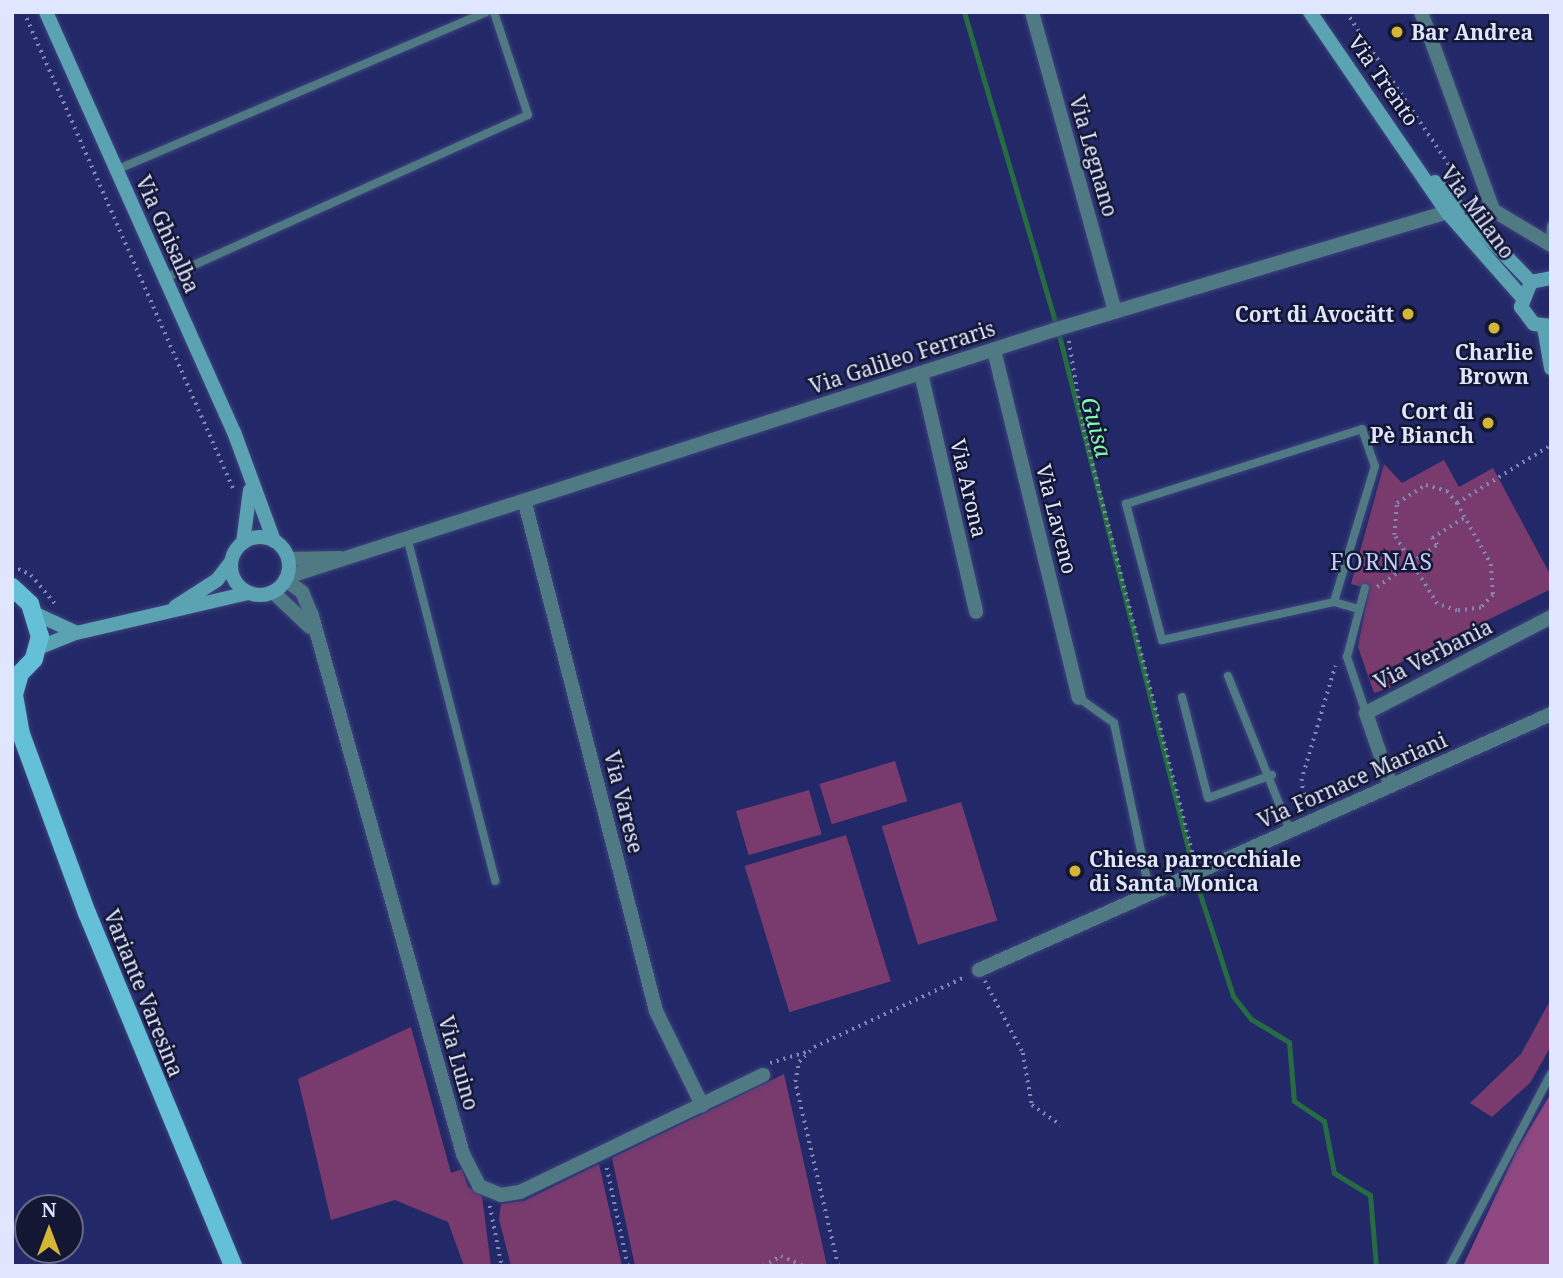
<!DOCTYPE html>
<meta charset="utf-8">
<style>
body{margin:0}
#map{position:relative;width:1563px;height:1278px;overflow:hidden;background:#232968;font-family:"Noto Serif",serif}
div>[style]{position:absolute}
.green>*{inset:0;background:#793a6d;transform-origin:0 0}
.forest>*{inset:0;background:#8f4882}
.stream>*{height:5px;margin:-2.5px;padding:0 2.5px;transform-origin:2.5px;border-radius:2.5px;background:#256c43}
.path>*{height:3.5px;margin-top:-1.75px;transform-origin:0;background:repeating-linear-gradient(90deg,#8288b3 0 2px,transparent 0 7px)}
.roads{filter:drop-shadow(0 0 2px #3d437d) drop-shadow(0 0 2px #3d437d)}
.lane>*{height:8px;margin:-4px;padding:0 4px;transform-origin:4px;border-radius:4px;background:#4f7a84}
.street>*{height:14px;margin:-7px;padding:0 7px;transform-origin:7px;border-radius:7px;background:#4f7a84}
.secondary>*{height:14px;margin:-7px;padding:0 7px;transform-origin:7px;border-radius:7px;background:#5ba2b2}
.secondary>.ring{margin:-7px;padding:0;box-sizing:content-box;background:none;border:14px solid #5ba2b2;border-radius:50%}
.primary>*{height:18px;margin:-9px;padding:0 9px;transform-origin:9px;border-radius:9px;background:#63c0d6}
.dots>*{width:19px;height:19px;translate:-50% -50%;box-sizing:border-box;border:4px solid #131733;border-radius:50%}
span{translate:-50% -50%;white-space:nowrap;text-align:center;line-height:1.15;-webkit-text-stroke:5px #131733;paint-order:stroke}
.poi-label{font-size:21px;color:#e0e6fe;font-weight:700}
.left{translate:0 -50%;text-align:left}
.right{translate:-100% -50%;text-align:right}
.street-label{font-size:21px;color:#e0e6fe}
.water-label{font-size:23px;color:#81faae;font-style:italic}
.neighbourhood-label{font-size:23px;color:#c2cdfb;letter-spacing:2px}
.frame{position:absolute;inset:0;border:14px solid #e0e6fe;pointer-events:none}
.north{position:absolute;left:14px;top:1194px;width:70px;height:70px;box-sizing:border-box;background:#131733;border:2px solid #656a84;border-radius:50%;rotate:0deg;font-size:19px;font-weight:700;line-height:28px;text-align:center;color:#e0e6fe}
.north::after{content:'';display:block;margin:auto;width:24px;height:32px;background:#d5b534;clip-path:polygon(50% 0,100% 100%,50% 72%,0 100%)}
</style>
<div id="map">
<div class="green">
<i style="clip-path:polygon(1444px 460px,1459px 487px,1493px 468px,1551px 576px,1551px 589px,1385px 670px,1392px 687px,1374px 693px,1358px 647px,1369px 589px,1351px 584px,1384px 464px,1402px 483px)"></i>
<i style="left:895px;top:761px;width:42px;height:79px;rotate:73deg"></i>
<i style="left:809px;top:790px;width:46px;height:76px;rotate:74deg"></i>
<i style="left:961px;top:802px;width:124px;height:83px;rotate:73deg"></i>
<i style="left:846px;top:835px;width:153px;height:106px;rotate:73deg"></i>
<i style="clip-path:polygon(1551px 999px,1551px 1046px,1530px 1083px,1492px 1117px,1470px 1103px,1521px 1054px)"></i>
<i style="clip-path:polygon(411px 1027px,451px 1173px,462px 1169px,468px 1187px,482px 1196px,491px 1266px,464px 1266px,448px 1222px,395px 1200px,331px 1220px,298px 1079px)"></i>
<i style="clip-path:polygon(784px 1074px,827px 1266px,635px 1266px,612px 1158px)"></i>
<i style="clip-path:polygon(599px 1164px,622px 1266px,511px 1266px,499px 1219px,501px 1204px,524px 1201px)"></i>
</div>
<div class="forest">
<i style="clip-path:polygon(1551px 1093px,1551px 1266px,1463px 1266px,1517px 1150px)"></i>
</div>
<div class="stream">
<i style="left:964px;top:12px;width:333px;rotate:73.6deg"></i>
<i style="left:1058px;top:331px;width:537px;rotate:75.89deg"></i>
<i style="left:1196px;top:882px;width:120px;rotate:72deg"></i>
<i style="left:1233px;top:996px;width:29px;rotate:52deg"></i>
<i style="left:1251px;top:1019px;width:44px;rotate:31.2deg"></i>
<i style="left:1289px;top:1042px;width:59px;rotate:85.2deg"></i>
<i style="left:1294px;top:1101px;width:36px;rotate:34deg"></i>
<i style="left:1324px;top:1121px;width:53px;rotate:79.1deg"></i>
<i style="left:1334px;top:1173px;width:42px;rotate:31.4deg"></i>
<i style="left:1370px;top:1195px;width:71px;rotate:85.2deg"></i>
</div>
<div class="path">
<i style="left:24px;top:12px;width:520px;rotate:66.29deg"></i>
<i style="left:1346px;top:12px;width:211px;rotate:56deg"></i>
<i style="left:1069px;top:341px;width:90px;rotate:80.4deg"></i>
<i style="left:1084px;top:430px;width:441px;rotate:75.6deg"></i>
<i style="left:1426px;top:485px;width:22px;rotate:16deg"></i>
<i style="left:1447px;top:491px;width:16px;rotate:50deg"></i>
<i style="left:1457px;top:503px;width:70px;rotate:60.9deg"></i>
<i style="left:1491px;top:564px;width:31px;rotate:86deg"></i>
<i style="left:1493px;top:595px;width:18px;rotate:133deg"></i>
<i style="left:1481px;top:608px;width:24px;rotate:173deg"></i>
<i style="left:1457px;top:611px;width:21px;rotate:-161deg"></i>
<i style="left:1437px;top:604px;width:81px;rotate:-121.9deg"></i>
<i style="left:1394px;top:535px;width:32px;rotate:-85deg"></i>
<i style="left:1397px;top:503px;width:34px;rotate:-32deg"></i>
<i style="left:1457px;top:503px;width:110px;rotate:-31.7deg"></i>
<i style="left:12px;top:566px;width:21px;rotate:25deg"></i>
<i style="left:31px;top:575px;width:40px;rotate:50deg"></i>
<i style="left:1377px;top:587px;width:73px;rotate:-35deg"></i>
<i style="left:1437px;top:545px;width:9px;rotate:-126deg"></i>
<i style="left:1432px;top:538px;width:41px;rotate:-32.2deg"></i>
<i style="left:1292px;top:802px;width:14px;rotate:-30deg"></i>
<i style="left:1304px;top:795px;width:14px;rotate:-102deg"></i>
<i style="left:1301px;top:781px;width:120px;rotate:-73.5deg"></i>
<i style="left:1158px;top:867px;width:18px;rotate:-6deg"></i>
<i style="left:985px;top:981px;width:81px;rotate:62.2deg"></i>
<i style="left:1023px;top:1053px;width:53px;rotate:80.2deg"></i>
<i style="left:1032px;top:1105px;width:35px;rotate:35deg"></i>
<i style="left:770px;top:1063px;width:42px;rotate:-16.7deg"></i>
<i style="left:607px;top:1168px;width:100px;rotate:77.9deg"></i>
<i style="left:490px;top:1206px;width:61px;rotate:78.7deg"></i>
<i style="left:763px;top:1266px;width:21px;rotate:-29deg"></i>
<i style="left:781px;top:1256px;width:24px;rotate:24deg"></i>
<i style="left:838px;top:1266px;width:189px;rotate:-103.2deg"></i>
<i style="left:795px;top:1082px;width:20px;rotate:-79deg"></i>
<i style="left:799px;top:1062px;width:21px;rotate:-45deg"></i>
<i style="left:814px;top:1047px;width:166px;rotate:-24.9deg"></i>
</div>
<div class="roads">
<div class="lane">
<i style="left:116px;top:170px;width:402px;rotate:-23.1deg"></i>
<i style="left:1550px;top:244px;width:18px;rotate:-87deg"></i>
<i style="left:165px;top:278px;width:398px;rotate:-24.2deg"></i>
<i style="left:528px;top:115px;width:108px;rotate:-108.3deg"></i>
<i style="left:408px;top:541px;width:351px;rotate:75.6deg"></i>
<i style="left:1365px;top:588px;width:71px;rotate:104.6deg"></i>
<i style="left:1347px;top:657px;width:59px;rotate:71.3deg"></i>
<i style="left:1334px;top:602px;width:176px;rotate:167.5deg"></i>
<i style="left:1162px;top:640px;width:141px;rotate:-104.8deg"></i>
<i style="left:1126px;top:504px;width:248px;rotate:-17.6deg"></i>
<i style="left:1362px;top:429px;width:39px;rotate:71deg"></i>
<i style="left:1375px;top:466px;width:142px;rotate:106.8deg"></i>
<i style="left:1334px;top:602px;width:26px;rotate:16deg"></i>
<i style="left:1228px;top:676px;width:167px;rotate:68.2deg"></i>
<i style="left:1182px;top:697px;width:104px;rotate:75.6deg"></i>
<i style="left:1208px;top:798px;width:68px;rotate:-19.8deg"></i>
<i style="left:1079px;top:698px;width:43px;rotate:35.5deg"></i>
<i style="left:1114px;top:723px;width:175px;rotate:78.1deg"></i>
<i style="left:1450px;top:1266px;width:217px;rotate:-62.3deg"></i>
</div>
<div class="street">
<i style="left:1032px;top:12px;width:311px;rotate:74.5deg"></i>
<i style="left:1421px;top:12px;width:211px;rotate:70deg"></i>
<i style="left:1493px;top:210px;width:68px;rotate:31.1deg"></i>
<i style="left:994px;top:350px;width:358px;rotate:76.3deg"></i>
<i style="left:921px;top:373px;width:245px;rotate:77deg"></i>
<i style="left:525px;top:503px;width:525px;rotate:75.54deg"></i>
<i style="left:656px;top:1011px;width:105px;rotate:63.9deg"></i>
<i style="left:288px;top:559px;width:52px;rotate:-1.1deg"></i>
<i style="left:287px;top:577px;width:806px;rotate:-17.85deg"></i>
<i style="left:1054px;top:330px;width:410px;rotate:-16.7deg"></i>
<i style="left:285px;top:580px;width:21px;rotate:35deg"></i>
<i style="left:302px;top:592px;width:26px;rotate:67deg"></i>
<i style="left:312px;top:616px;width:559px;rotate:74.32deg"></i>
<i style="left:463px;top:1154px;width:36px;rotate:63deg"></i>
<i style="left:479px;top:1186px;width:24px;rotate:22deg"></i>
<i style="left:501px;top:1195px;width:19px;rotate:-9deg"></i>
<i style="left:520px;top:1192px;width:270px;rotate:-25.7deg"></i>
<i style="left:273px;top:592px;width:51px;rotate:43.4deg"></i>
<i style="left:1391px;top:786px;width:77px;rotate:-108.9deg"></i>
<i style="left:1366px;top:713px;width:208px;rotate:-27.4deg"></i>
<i style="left:979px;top:970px;width:627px;rotate:-24.11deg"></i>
</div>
<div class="secondary">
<i style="left:46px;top:12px;width:460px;rotate:65.9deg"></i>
<i style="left:234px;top:432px;width:116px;rotate:69.8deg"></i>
<i style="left:1310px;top:12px;width:242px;rotate:55.6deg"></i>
<i style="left:1447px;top:212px;width:112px;rotate:48.6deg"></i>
<i style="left:1435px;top:182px;width:139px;rotate:46.2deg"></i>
<i style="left:1551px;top:278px;width:20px;rotate:169deg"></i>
<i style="left:1531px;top:282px;width:27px;rotate:112deg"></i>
<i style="left:1521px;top:307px;width:21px;rotate:53deg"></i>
<i style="left:1534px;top:324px;width:17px;rotate:7deg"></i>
<i style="left:1544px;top:327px;width:42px;rotate:80.3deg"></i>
<i class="ring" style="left:231px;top:537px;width:44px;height:44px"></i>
<i style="left:243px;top:543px;width:53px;rotate:-82.5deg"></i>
<i style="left:175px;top:607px;width:50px;rotate:-32.7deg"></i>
<i style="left:217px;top:580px;width:23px;rotate:-52deg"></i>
<i style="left:36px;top:614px;width:43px;rotate:24.8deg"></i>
<i style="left:38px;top:648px;width:37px;rotate:-22deg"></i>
<i style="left:72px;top:634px;width:181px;rotate:-13.1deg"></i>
</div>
<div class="primary">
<i style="left:12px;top:587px;width:25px;rotate:43deg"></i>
<i style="left:30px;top:604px;width:34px;rotate:73deg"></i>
<i style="left:40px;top:636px;width:24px;rotate:105deg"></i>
<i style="left:34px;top:659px;width:32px;rotate:134deg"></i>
<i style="left:19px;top:677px;width:19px;rotate:106deg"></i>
<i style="left:14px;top:695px;width:40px;rotate:80deg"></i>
<i style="left:21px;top:734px;width:191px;rotate:69.8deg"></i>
<i style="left:87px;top:913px;width:382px;rotate:67.5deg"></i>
</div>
</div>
<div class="dots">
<i style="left:1397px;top:32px;background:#d5b534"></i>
<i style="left:1408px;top:314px;background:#d5b534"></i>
<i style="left:1494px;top:328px;background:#d5b534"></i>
<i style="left:1488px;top:423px;background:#d5b534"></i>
<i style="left:1075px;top:871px;background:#d5b534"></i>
</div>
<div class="poi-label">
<span class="left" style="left:1411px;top:32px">Bar Andrea</span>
<span class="right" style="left:1394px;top:314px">Cort di Avocätt</span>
<span style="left:1494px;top:364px">Charlie<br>Brown</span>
<span class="right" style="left:1474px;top:423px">Cort di<br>Pè Bianch</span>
<span class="left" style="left:1089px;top:871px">Chiesa parrocchiale<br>di Santa Monica</span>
</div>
<div class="street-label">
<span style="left:1384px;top:80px;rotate:55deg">Via Trento</span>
<span style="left:1094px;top:156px;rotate:74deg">Via Legnano</span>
<span style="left:1478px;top:212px;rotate:54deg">Via Milano</span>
<span style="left:168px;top:234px;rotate:66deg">Via Ghisalba</span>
<span style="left:902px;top:357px;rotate:-18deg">Via Galileo Ferraris</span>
<span style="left:969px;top:488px;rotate:77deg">Via Arona</span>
<span style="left:1057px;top:519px;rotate:76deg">Via Laveno</span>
<span style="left:1433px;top:654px;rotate:-27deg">Via Verbania</span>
<span style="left:1352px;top:780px;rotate:-24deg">Via Fornace Mariani</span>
<span style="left:624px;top:802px;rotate:76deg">Via Varese</span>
<span style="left:144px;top:993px;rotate:68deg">Variante Varesina</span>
<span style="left:459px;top:1063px;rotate:74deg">Via Luino</span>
</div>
<div class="water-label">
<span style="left:1097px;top:427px;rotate:75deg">Guisa</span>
</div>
<div class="neighbourhood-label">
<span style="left:1382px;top:561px">FORNAS</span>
</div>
<div class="frame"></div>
<div class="north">N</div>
</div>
